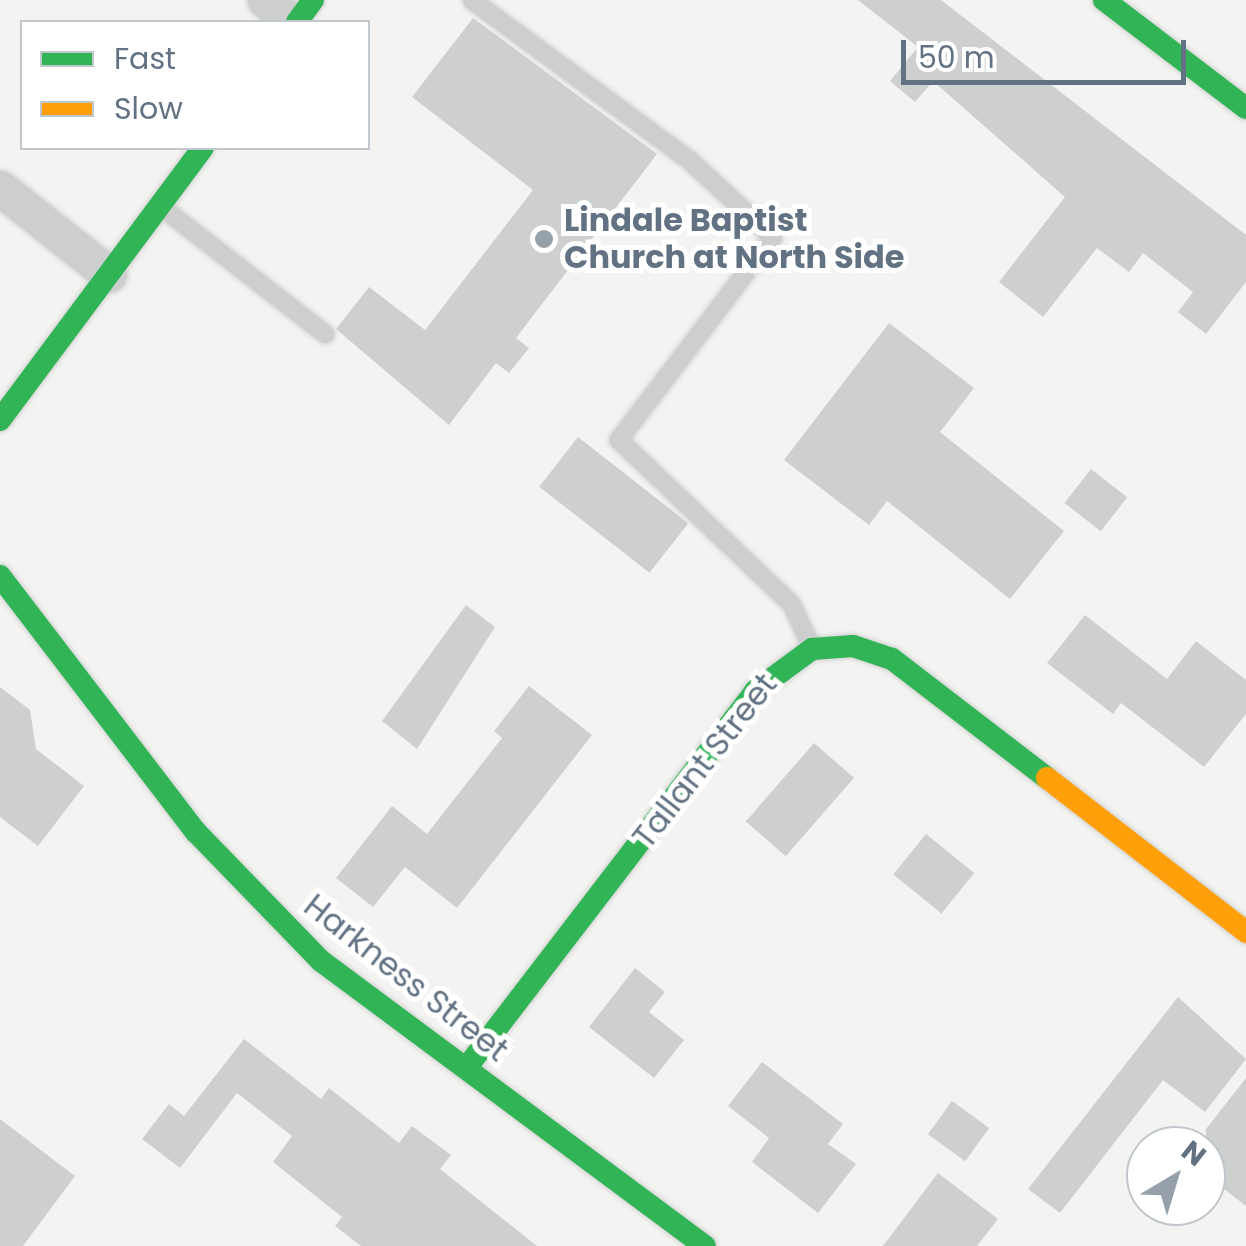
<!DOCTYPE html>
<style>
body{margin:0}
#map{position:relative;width:1246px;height:1246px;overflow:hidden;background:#f3f4f1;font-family:Poppins,sans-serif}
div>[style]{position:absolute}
.building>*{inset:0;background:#ced0d0;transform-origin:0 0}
.roads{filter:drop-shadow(0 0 2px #d1d2d2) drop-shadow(0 0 2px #d1d2d2)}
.lane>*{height:18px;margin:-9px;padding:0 9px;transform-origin:9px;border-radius:9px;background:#cdcece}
.street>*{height:35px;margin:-17.5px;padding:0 17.5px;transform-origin:17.5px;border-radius:17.5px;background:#cdcece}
.fast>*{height:22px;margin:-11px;padding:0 11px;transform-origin:11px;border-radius:11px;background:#30b455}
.slow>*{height:22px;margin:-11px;padding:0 11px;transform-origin:11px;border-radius:11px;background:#ff9f0a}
.dots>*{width:28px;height:28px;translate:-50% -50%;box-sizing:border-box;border:5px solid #fff;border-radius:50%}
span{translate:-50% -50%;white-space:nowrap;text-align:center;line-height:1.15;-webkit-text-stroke:10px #fff;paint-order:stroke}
.poi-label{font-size:32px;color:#627283;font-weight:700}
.left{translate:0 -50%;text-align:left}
.street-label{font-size:32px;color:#627283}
.legend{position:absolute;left:20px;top:20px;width:350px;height:130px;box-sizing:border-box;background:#fff;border:2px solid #c0c7cd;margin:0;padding:12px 18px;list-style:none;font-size:30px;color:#627283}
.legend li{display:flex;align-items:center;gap:20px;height:50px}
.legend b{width:50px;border:2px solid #c0c7cd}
.north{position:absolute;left:1126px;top:1126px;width:100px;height:100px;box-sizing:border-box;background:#fff;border:2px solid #c0c7cd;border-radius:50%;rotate:38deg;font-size:28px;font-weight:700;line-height:40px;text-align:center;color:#627283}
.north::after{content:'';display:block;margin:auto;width:35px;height:45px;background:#95a0aa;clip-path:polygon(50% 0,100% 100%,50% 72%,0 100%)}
.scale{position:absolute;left:901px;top:40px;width:285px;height:45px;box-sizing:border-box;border:5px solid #627283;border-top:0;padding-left:12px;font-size:30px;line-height:35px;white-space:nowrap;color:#627283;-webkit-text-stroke:8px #fff;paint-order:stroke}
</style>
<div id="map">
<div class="building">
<i style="clip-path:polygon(858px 0,941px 0,1246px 235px,1246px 282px,1206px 334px,1178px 312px,1193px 292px,1143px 253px,1129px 272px,1097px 248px,1043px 317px,999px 282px,1065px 197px,933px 81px,915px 102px,890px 81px,918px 47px)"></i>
<i style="clip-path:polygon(473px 18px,657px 154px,516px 338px,529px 348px,509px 373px,496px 363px,449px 425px,336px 329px,369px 287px,425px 330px,533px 190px,412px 97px)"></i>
<i style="clip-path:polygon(889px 323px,974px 388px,940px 432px,1064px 531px,1010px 599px,887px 501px,869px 525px,784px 460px)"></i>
<i style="left:578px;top:437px;width:140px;height:63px;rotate:38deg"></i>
<i style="left:1091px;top:469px;width:46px;height:43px;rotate:38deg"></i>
<i style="clip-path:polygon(466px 605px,495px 627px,417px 749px,382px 721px)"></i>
<i style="clip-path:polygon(1085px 615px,1167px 679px,1196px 641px,1246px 680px,1246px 714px,1204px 767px,1121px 703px,1113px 714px,1047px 663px)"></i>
<i style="clip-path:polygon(529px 686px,592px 735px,457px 908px,405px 867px,373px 907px,336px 878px,392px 806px,427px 834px,502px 738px,494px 731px)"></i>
<i style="clip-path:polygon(0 687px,30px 710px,36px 749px,84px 786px,38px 846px,0 817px)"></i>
<i style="left:814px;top:743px;width:53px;height:104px;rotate:41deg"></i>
<i style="left:926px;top:834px;width:62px;height:52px;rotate:39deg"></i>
<i style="clip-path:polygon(635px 968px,665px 992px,649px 1012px,684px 1040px,654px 1078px,589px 1027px)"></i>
<i style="clip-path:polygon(1178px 997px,1246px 1059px,1205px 1112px,1163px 1080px,1060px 1213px,1028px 1189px)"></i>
<i style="clip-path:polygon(244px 1039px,321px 1099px,329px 1088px,399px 1143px,412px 1126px,451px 1155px,440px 1169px,537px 1246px,361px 1246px,335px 1226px,342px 1217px,273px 1162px,292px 1136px,237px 1093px,180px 1168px,142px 1139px,169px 1104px,184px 1116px)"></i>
<i style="clip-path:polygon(762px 1062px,843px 1124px,828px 1144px,856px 1164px,818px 1213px,752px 1162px,769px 1138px,728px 1106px)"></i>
<i style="clip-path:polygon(1246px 1078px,1246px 1206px,1206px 1175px,1206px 1129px)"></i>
<i style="left:952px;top:1101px;width:46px;height:41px;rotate:36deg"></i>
<i style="clip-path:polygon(0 1119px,75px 1176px,23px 1246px,0 1246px)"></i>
<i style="clip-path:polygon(938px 1173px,998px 1219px,977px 1246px,883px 1246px)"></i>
</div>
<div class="roads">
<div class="lane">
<i style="left:472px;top:0;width:270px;rotate:36.4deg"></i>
<i style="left:689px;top:160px;width:114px;rotate:42.5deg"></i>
<i style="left:773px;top:237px;width:255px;rotate:127.2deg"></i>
<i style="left:619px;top:440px;width:239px;rotate:43.6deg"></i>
<i style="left:792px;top:605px;width:47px;rotate:65.1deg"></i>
<i style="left:160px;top:206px;width:209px;rotate:37.8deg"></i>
</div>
<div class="street">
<i style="left:265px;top:0;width:35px;rotate:39deg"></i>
<i style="left:0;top:188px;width:139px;rotate:38.3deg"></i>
</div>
<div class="fast">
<i style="left:1104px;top:0;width:178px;rotate:37.3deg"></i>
<i style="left:297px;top:22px;width:27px;rotate:-54deg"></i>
<i style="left:0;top:420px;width:339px;rotate:-53.3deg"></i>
<i style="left:0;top:576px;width:322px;rotate:52.6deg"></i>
<i style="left:196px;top:832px;width:180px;rotate:45.9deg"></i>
<i style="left:321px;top:961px;width:478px;rotate:36.6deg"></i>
<i style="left:467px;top:1067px;width:474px;rotate:-52.5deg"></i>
<i style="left:755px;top:691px;width:71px;rotate:-36.4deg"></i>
<i style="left:812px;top:649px;width:41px;rotate:-4.2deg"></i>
<i style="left:853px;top:646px;width:41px;rotate:18.4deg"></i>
<i style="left:892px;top:659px;width:195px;rotate:37.5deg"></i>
</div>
<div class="slow">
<i style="left:1047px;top:778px;width:252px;rotate:37.7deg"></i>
</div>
</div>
<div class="dots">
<i style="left:544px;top:239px;background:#95a0aa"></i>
</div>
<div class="poi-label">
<span class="left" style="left:564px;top:239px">Lindale Baptist<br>Church at North Side</span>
</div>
<div class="street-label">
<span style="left:705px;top:761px;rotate:-52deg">Tallant Street</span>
<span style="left:406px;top:978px;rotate:38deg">Harkness Street</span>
</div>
<ul class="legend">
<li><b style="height:12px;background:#30b455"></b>Fast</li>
<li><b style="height:12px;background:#ff9f0a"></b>Slow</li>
</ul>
<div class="north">N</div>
<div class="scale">50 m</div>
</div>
